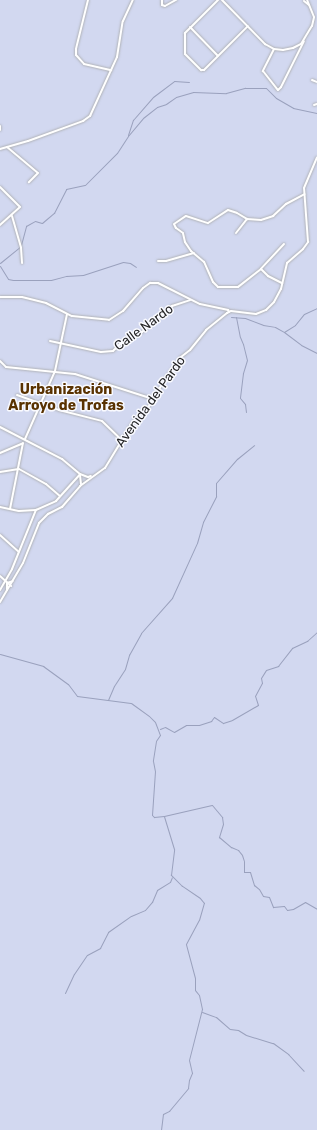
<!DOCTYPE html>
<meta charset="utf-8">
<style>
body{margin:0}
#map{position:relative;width:317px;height:1130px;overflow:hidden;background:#ebedf2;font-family:Rubik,sans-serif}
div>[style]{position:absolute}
.green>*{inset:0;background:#d2d8f0;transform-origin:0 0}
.stream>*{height:1px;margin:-0.5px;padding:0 0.5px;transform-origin:0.5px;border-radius:0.5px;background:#9aa1bd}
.roads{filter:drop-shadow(0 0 1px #b1b3b8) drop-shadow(0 0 1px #b1b3b8)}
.street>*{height:2px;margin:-1px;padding:0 1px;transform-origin:1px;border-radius:1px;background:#fff}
span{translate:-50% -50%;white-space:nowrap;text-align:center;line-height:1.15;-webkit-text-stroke:3px #f9faff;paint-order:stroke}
.street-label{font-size:13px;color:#242426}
.neighbourhood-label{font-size:14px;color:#593201;font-weight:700}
</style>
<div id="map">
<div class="green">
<i style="left:0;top:0;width:317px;height:1130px"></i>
</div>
<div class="stream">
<i style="left:128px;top:135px;width:16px;rotate:-72deg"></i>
<i style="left:133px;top:120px;width:30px;rotate:-49deg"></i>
<i style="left:153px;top:97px;width:26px;rotate:-37deg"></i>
<i style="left:174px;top:81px;width:15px;rotate:4deg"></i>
<i style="left:21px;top:245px;width:20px;rotate:-75deg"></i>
<i style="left:26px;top:226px;width:10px;rotate:-29deg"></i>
<i style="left:35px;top:221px;width:7px;rotate:16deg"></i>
<i style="left:42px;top:223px;width:16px;rotate:-40deg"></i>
<i style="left:54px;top:213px;width:27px;rotate:-63deg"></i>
<i style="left:66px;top:189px;width:19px;rotate:-12deg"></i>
<i style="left:85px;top:185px;width:45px;rotate:-45deg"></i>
<i style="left:117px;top:153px;width:20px;rotate:-57deg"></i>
<i style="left:128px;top:136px;width:23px;rotate:-50deg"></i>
<i style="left:143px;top:118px;width:18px;rotate:-38deg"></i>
<i style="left:157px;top:107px;width:9px;rotate:-18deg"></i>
<i style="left:166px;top:104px;width:12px;rotate:-35deg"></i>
<i style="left:176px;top:97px;width:18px;rotate:-16deg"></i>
<i style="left:193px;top:92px;width:33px;rotate:2deg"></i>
<i style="left:226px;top:93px;width:20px;rotate:-15deg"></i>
<i style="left:245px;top:88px;width:21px"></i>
<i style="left:266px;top:88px;width:14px;rotate:45deg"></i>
<i style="left:276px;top:98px;width:20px;rotate:30deg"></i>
<i style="left:293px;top:108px;width:25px;rotate:12deg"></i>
<i style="left:0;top:263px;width:26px;rotate:-39deg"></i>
<i style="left:0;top:266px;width:15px;rotate:58deg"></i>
<i style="left:8px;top:279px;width:5px;rotate:11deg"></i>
<i style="left:13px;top:280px;width:38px"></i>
<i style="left:51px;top:280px;width:16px;rotate:-15deg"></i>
<i style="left:66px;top:276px;width:17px;rotate:-3deg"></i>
<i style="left:83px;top:275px;width:42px;rotate:-18deg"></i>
<i style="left:123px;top:262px;width:7px;rotate:8deg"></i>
<i style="left:130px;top:263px;width:7px;rotate:34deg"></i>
<i style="left:231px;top:317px;width:14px;rotate:4deg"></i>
<i style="left:245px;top:318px;width:19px;rotate:21deg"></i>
<i style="left:263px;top:325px;width:12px;rotate:9deg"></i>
<i style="left:275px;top:327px;width:10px;rotate:29deg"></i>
<i style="left:284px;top:332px;width:21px;rotate:37deg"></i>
<i style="left:301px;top:345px;width:18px;rotate:27deg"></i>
<i style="left:236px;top:317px;width:20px;rotate:79deg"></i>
<i style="left:240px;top:337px;width:8px;rotate:67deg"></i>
<i style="left:243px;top:344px;width:16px;rotate:76deg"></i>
<i style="left:247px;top:360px;width:14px;rotate:107deg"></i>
<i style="left:243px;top:373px;width:25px;rotate:97deg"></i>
<i style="left:240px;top:398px;width:8px;rotate:50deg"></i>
<i style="left:245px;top:404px;width:8px;rotate:83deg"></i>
<i style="left:284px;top:332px;width:13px;rotate:-32deg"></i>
<i style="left:295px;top:325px;width:14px;rotate:-51deg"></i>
<i style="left:304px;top:314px;width:14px;rotate:-25deg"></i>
<i style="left:0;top:654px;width:45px;rotate:15.6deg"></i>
<i style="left:43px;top:666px;width:31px;rotate:36deg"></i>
<i style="left:68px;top:684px;width:15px;rotate:53deg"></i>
<i style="left:77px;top:696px;width:54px;rotate:7.4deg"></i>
<i style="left:131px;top:703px;width:22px;rotate:36deg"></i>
<i style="left:149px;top:716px;width:8px;rotate:45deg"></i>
<i style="left:155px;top:722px;width:14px;rotate:69deg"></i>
<i style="left:160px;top:735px;width:7px;rotate:124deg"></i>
<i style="left:156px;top:741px;width:20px;rotate:99deg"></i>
<i style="left:153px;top:761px;width:10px;rotate:79deg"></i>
<i style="left:155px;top:771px;width:44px;rotate:93.9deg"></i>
<i style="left:152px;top:815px;width:3px;rotate:45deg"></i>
<i style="left:154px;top:817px;width:10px;rotate:-6deg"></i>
<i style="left:164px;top:816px;width:49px;rotate:-12.9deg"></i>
<i style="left:212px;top:805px;width:16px;rotate:50deg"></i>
<i style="left:222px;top:817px;width:7px;rotate:82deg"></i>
<i style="left:223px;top:824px;width:14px;rotate:107deg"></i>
<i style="left:219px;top:837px;width:16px;rotate:40deg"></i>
<i style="left:231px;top:847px;width:8px;rotate:23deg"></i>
<i style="left:238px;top:850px;width:6px;rotate:51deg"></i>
<i style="left:242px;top:855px;width:6px;rotate:72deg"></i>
<i style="left:244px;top:861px;width:11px;rotate:90deg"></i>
<i style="left:244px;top:872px;width:6px"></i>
<i style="left:250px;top:872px;width:14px;rotate:73deg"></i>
<i style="left:254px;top:885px;width:6px;rotate:39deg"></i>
<i style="left:259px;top:889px;width:8px;rotate:60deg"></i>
<i style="left:263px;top:896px;width:6px;rotate:9deg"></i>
<i style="left:269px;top:897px;width:11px;rotate:68deg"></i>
<i style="left:273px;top:907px;width:11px;rotate:-5deg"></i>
<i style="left:284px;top:906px;width:5px;rotate:53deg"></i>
<i style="left:287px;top:910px;width:6px;rotate:-9deg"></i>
<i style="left:293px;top:909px;width:14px;rotate:-30deg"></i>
<i style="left:305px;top:902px;width:14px;rotate:30deg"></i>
<i style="left:108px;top:700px;width:15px;rotate:-67deg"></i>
<i style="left:114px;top:686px;width:20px;rotate:-57deg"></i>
<i style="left:125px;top:669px;width:15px;rotate:-74deg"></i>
<i style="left:129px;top:655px;width:25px;rotate:-61deg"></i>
<i style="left:141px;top:633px;width:47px;rotate:-48.5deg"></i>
<i style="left:172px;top:598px;width:60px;rotate:-65.6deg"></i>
<i style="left:197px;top:543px;width:22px;rotate:-74deg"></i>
<i style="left:203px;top:522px;width:29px;rotate:-63deg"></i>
<i style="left:216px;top:496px;width:13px;rotate:-90deg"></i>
<i style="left:216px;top:483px;width:32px;rotate:-49deg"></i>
<i style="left:237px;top:459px;width:22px;rotate:-39deg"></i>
<i style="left:160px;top:729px;width:5px;rotate:-22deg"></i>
<i style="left:165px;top:727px;width:10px;rotate:29deg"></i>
<i style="left:174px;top:732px;width:14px;rotate:-30deg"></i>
<i style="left:186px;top:725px;width:13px"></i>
<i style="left:199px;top:725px;width:13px;rotate:-18deg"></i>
<i style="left:211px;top:721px;width:5px;rotate:-53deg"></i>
<i style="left:214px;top:717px;width:11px;rotate:34deg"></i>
<i style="left:223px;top:723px;width:9px;rotate:-18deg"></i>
<i style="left:232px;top:720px;width:30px;rotate:-30deg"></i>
<i style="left:258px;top:705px;width:9px;rotate:-108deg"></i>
<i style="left:255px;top:696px;width:15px;rotate:-62deg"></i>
<i style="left:262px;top:683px;width:5px;rotate:-101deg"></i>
<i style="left:261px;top:678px;width:9px;rotate:-58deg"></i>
<i style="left:266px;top:670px;width:13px;rotate:-18deg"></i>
<i style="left:278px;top:666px;width:23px;rotate:-52deg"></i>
<i style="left:292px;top:648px;width:17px;rotate:-25deg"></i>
<i style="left:307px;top:641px;width:13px;rotate:-42deg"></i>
<i style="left:65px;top:993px;width:21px;rotate:-65deg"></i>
<i style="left:74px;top:974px;width:23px;rotate:-56deg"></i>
<i style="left:87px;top:955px;width:15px;rotate:-28deg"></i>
<i style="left:100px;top:948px;width:18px;rotate:-63deg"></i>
<i style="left:108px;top:932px;width:28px;rotate:-35deg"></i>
<i style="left:131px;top:916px;width:15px;rotate:-23deg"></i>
<i style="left:145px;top:910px;width:11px;rotate:-49deg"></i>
<i style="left:152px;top:902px;width:13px;rotate:-67deg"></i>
<i style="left:157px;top:890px;width:15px;rotate:-32deg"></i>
<i style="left:170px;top:882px;width:5px;rotate:-68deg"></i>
<i style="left:202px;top:1012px;width:15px;rotate:20deg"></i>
<i style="left:216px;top:1017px;width:18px;rotate:41deg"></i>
<i style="left:230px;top:1029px;width:8px;rotate:7deg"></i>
<i style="left:238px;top:1030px;width:9px;rotate:32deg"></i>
<i style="left:246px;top:1035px;width:28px;rotate:17deg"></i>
<i style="left:273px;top:1043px;width:19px;rotate:36deg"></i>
<i style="left:288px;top:1054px;width:23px;rotate:47deg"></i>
<i style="left:161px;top:1130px;width:16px;rotate:-83deg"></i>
<i style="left:163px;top:1114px;width:7px;rotate:-27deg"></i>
<i style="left:169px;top:1111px;width:30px;rotate:-50deg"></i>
<i style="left:188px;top:1088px;width:8px;rotate:-83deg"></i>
<i style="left:189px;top:1080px;width:8px;rotate:-67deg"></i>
<i style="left:192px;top:1073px;width:13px;rotate:-103deg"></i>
<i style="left:189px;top:1060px;width:53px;rotate:-75.7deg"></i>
<i style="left:202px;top:1009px;width:14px;rotate:-102deg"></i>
<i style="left:199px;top:995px;width:6px;rotate:-129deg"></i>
<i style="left:195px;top:990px;width:12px;rotate:-90deg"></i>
<i style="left:195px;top:978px;width:35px;rotate:-105deg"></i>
<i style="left:186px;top:944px;width:27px;rotate:-62deg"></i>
<i style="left:199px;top:920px;width:18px;rotate:-74deg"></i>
<i style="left:204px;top:903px;width:6px;rotate:-129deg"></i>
<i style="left:200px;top:898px;width:22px;rotate:-146deg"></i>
<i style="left:182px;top:886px;width:16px;rotate:-135deg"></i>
<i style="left:171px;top:875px;width:26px;rotate:-83deg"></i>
<i style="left:174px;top:849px;width:34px;rotate:-107deg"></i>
</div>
<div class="roads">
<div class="street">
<i style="left:88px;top:0;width:50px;rotate:103.8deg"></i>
<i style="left:76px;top:49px;width:6px;rotate:90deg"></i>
<i style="left:76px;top:55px;width:12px;rotate:48deg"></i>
<i style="left:84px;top:64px;width:28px;rotate:13deg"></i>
<i style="left:162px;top:0;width:5px;rotate:90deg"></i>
<i style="left:162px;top:5px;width:3px;rotate:18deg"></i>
<i style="left:165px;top:6px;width:13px;rotate:-29deg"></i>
<i style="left:218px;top:0;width:47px;rotate:135deg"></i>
<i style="left:185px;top:33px;width:21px;rotate:90deg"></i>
<i style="left:185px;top:54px;width:23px;rotate:45deg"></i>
<i style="left:201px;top:70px;width:3px"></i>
<i style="left:204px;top:70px;width:62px;rotate:-45deg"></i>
<i style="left:222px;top:0;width:62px;rotate:45.7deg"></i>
<i style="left:265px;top:44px;width:10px;rotate:29deg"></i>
<i style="left:274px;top:49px;width:9px;rotate:6deg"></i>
<i style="left:283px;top:50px;width:10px;rotate:-11deg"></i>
<i style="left:293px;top:48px;width:9px;rotate:-27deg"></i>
<i style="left:301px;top:44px;width:21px;rotate:-59deg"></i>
<i style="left:312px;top:26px;width:9px;rotate:-77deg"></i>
<i style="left:314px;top:17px;width:18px;rotate:-112deg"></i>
<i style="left:304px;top:1px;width:6px;rotate:39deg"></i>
<i style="left:190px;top:27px;width:40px;rotate:46deg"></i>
<i style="left:274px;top:49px;width:25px;rotate:117deg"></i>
<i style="left:263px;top:71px;width:24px;rotate:52deg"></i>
<i style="left:278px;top:90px;width:4px;rotate:-45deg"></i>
<i style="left:281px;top:87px;width:51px;rotate:-63.4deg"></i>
<i style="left:312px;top:80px;width:5px;rotate:22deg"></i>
<i style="left:314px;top:105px;width:3px;rotate:-18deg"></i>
<i style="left:0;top:126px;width:4px;rotate:90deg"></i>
<i style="left:7px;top:147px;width:40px;rotate:40deg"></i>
<i style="left:38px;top:173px;width:13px;rotate:135deg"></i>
<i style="left:0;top:149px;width:29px;rotate:-16deg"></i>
<i style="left:28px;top:141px;width:59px;rotate:-20deg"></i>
<i style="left:83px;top:121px;width:9px;rotate:-36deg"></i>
<i style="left:90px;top:116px;width:65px;rotate:-65.4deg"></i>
<i style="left:117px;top:57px;width:36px;rotate:-81deg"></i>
<i style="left:123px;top:21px;width:23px;rotate:-65deg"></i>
<i style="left:0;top:187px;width:28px;rotate:45deg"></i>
<i style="left:20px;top:207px;width:27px;rotate:138deg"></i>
<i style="left:12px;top:216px;width:33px;rotate:74deg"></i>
<i style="left:21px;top:248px;width:15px;rotate:86deg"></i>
<i style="left:236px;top:233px;width:18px;rotate:-52deg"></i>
<i style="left:284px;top:244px;width:34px;rotate:133deg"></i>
<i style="left:261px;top:269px;width:29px;rotate:142deg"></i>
<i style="left:238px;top:287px;width:20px;rotate:180deg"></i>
<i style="left:218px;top:287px;width:7px;rotate:-135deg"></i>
<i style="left:213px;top:282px;width:22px;rotate:-114deg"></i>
<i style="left:204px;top:262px;width:17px;rotate:-140deg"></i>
<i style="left:191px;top:251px;width:11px;rotate:-124deg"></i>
<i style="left:185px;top:242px;width:9px;rotate:-103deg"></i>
<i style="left:183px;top:233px;width:9px;rotate:-144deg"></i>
<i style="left:176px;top:228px;width:4px;rotate:-117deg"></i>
<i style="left:174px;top:224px;width:14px;rotate:-34deg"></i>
<i style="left:186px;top:216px;width:23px;rotate:18deg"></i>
<i style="left:208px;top:223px;width:24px;rotate:-33deg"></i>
<i style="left:228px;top:210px;width:9px;rotate:18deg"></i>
<i style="left:237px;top:213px;width:12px;rotate:31deg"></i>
<i style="left:247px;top:219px;width:14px;rotate:4deg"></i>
<i style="left:261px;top:220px;width:13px;rotate:-18deg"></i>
<i style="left:273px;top:216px;width:18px;rotate:-43deg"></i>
<i style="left:286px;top:204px;width:21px;rotate:-28deg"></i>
<i style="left:158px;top:261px;width:8px"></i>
<i style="left:166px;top:261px;width:29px;rotate:-16deg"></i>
<i style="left:261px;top:269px;width:10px;rotate:45deg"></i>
<i style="left:268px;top:276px;width:16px;rotate:27deg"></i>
<i style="left:0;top:297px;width:22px"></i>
<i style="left:22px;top:297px;width:25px;rotate:14deg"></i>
<i style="left:46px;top:303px;width:29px;rotate:27deg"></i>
<i style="left:72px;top:316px;width:37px;rotate:6deg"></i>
<i style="left:109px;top:320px;width:17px;rotate:-33deg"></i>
<i style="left:123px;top:311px;width:30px;rotate:-49deg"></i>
<i style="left:143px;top:288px;width:9px;rotate:-36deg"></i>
<i style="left:150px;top:283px;width:8px"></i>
<i style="left:158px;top:283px;width:47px;rotate:26.6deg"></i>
<i style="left:200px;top:304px;width:29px;rotate:12deg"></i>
<i style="left:228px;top:310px;width:2px;rotate:63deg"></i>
<i style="left:50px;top:341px;width:52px;rotate:12.2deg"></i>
<i style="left:101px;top:352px;width:12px;rotate:-5deg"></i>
<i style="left:113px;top:351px;width:10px;rotate:-45deg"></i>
<i style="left:120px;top:344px;width:25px;rotate:-29deg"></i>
<i style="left:142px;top:332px;width:40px;rotate:-41deg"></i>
<i style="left:172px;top:306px;width:19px;rotate:-18deg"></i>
<i style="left:0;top:361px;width:8px;rotate:45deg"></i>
<i style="left:6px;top:367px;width:69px;rotate:5.8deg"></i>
<i style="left:75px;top:374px;width:82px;rotate:17.8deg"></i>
<i style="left:17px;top:395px;width:45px;rotate:19.7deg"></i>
<i style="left:59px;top:410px;width:44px;rotate:14.3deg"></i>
<i style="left:102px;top:421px;width:28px;rotate:44deg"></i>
<i style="left:0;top:427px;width:70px;rotate:27.3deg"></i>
<i style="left:62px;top:459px;width:23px;rotate:40deg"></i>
<i style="left:80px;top:474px;width:9px;rotate:21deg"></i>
<i style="left:88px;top:477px;width:3px;rotate:-18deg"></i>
<i style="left:25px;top:439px;width:74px;rotate:-66.2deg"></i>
<i style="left:55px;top:371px;width:58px;rotate:-78.1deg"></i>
<i style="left:0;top:453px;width:25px;rotate:-23deg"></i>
<i style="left:0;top:472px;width:19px;rotate:-9deg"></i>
<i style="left:19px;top:469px;width:31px;rotate:29deg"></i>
<i style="left:46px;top:484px;width:18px;rotate:41deg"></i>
<i style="left:80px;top:475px;width:9px;rotate:84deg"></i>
<i style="left:0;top:507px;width:19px;rotate:12deg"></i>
<i style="left:19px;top:511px;width:17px;rotate:-3deg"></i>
<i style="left:10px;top:509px;width:67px;rotate:-78.9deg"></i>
<i style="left:0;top:535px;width:25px;rotate:42deg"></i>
<i style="left:0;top:576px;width:15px;rotate:42deg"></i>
<i style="left:0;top:590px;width:24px;rotate:-60deg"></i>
<i style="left:12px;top:569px;width:64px;rotate:-67.9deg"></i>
<i style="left:36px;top:510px;width:22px;rotate:-24deg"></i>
<i style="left:56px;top:501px;width:36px;rotate:-48deg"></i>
<i style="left:7px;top:590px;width:7px;rotate:-90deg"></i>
<i style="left:7px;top:583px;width:6px;rotate:-18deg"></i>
<i style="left:0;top:602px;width:45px;rotate:-59.5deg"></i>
<i style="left:23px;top:563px;width:43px;rotate:-68.2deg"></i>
<i style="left:39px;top:523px;width:13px;rotate:-45deg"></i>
<i style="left:48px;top:514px;width:16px;rotate:-27deg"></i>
<i style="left:62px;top:507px;width:28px;rotate:-49deg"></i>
<i style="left:80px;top:486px;width:31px;rotate:-36deg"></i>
<i style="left:105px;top:468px;width:54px;rotate:-58.7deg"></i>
<i style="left:133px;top:422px;width:24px;rotate:-45deg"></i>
<i style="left:150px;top:405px;width:28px;rotate:-60deg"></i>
<i style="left:164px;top:381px;width:29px;rotate:-55deg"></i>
<i style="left:181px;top:357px;width:11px;rotate:-38deg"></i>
<i style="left:190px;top:350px;width:26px;rotate:-51deg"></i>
<i style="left:206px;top:330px;width:27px;rotate:-39deg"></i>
<i style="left:227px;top:313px;width:4px;rotate:-27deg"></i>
<i style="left:231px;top:311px;width:25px;rotate:7deg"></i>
<i style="left:256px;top:314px;width:11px;rotate:-22deg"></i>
<i style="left:266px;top:310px;width:11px;rotate:-45deg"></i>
<i style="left:274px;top:302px;width:15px;rotate:-62deg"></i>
<i style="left:281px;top:289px;width:27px;rotate:-77deg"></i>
<i style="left:287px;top:263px;width:21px;rotate:-41deg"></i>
<i style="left:303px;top:249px;width:9px;rotate:-54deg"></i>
<i style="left:308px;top:242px;width:54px;rotate:-94.2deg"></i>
<i style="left:304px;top:188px;width:33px;rotate:-67deg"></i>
</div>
</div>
<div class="street-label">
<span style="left:144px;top:328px;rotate:-36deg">Calle Nardo</span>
<span style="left:151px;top:402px;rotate:-54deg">Avenida del Pardo</span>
</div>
<div class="neighbourhood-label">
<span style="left:66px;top:398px">Urbanización<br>Arroyo de Trofas</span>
</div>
</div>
